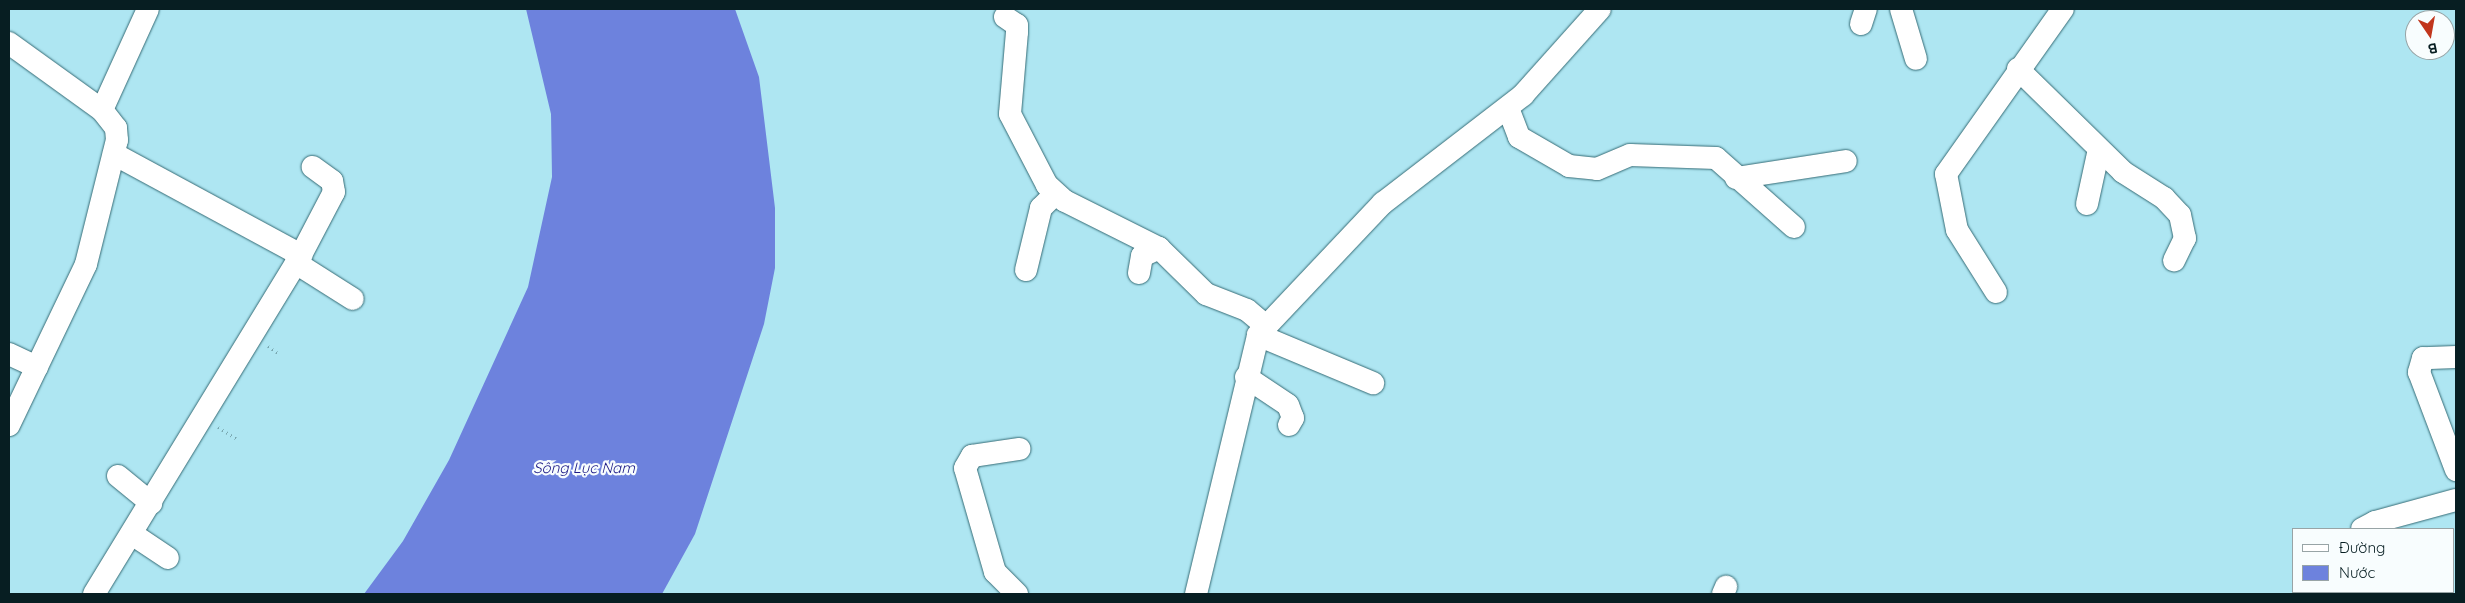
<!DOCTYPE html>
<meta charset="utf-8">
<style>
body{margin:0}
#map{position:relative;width:2465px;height:603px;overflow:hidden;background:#aee6f2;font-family:Quicksand,sans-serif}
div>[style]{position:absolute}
.water>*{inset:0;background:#6d82dd}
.path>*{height:3px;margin-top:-1.5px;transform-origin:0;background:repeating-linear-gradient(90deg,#79a7b0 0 1px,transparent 0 5px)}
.roads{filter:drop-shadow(0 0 1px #356b75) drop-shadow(0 0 1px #356b75)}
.minor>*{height:22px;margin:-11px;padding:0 11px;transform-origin:11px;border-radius:11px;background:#fff}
span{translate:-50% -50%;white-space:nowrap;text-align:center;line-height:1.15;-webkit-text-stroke:4.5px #f8fdfe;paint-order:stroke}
.water-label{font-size:15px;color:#1e1c87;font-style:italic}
.frame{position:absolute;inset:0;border:10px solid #071e22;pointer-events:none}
.legend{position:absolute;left:2292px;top:528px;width:162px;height:65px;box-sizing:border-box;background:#f8fdfe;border:1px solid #98a4a6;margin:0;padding:6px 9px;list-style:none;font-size:15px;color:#071e22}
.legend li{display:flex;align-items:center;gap:10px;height:25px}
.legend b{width:25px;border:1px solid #98a4a6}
.north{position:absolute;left:2405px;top:10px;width:50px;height:50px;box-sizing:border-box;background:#f8fdfe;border:1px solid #98a4a6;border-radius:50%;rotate:168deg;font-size:14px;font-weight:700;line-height:20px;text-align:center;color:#071e22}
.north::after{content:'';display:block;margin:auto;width:18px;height:22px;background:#c1361d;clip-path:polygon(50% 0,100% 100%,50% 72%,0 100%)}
</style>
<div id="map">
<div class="water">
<i style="clip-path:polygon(526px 9px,735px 9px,759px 77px,775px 208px,775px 268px,764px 324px,695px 534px,662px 594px,364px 594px,403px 541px,449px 460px,528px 287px,552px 177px,551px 114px)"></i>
</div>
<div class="path">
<i style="left:268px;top:346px;width:12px;rotate:35deg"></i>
<i style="left:218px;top:427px;width:22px;rotate:32deg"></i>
</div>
<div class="roads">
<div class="minor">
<i style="left:1901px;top:9px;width:52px;rotate:73.3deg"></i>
<i style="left:1005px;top:17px;width:14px;rotate:34deg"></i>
<i style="left:1017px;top:25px;width:7px;rotate:90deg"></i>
<i style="left:1017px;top:32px;width:82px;rotate:94.9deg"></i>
<i style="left:1010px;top:114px;width:80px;rotate:62.5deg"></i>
<i style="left:1047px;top:185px;width:24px;rotate:42deg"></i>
<i style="left:1065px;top:201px;width:105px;rotate:26.6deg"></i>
<i style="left:1159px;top:248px;width:66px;rotate:44.4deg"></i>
<i style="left:1206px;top:294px;width:44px;rotate:21.3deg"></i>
<i style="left:1247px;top:310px;width:25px;rotate:40deg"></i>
<i style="left:1861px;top:24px;width:16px;rotate:-72deg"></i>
<i style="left:9px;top:43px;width:115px;rotate:35.8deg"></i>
<i style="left:2018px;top:69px;width:147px;rotate:44.4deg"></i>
<i style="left:2123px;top:172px;width:49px;rotate:32.4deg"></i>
<i style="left:2164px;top:198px;width:23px;rotate:47deg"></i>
<i style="left:2180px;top:215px;width:24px;rotate:78deg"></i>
<i style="left:2185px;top:238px;width:25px;rotate:116deg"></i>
<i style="left:1508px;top:108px;width:31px;rotate:69deg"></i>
<i style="left:1519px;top:137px;width:58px;rotate:30.1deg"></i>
<i style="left:1569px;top:166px;width:28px;rotate:6deg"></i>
<i style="left:1597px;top:169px;width:36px;rotate:-23deg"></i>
<i style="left:1630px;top:155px;width:86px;rotate:2deg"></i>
<i style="left:1716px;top:158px;width:104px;rotate:41.5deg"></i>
<i style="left:114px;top:154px;width:213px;rotate:28.4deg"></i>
<i style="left:1736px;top:178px;width:111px;rotate:-8.8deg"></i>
<i style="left:2087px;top:204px;width:56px;rotate:-77.7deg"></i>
<i style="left:296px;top:263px;width:67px;rotate:32.3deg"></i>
<i style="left:1026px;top:270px;width:64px;rotate:-76.4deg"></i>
<i style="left:1041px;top:208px;width:20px;rotate:-45deg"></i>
<i style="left:1139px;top:273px;width:17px;rotate:-80deg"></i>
<i style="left:1142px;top:256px;width:19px;rotate:-25deg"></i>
<i style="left:1996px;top:292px;width:73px;rotate:-122.2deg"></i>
<i style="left:1957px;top:230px;width:57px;rotate:-101.1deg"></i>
<i style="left:1946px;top:174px;width:202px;rotate:-54.7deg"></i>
<i style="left:1258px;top:335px;width:125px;rotate:22.7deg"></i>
<i style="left:9px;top:354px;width:31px;rotate:25deg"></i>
<i style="left:2456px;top:357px;width:33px;rotate:178deg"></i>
<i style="left:2423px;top:358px;width:15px;rotate:106deg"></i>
<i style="left:2419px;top:372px;width:105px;rotate:69.3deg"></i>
<i style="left:1246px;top:377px;width:50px;rotate:33.7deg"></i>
<i style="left:1288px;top:405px;width:14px;rotate:69deg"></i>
<i style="left:1293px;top:418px;width:8px;rotate:120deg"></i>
<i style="left:9px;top:425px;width:178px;rotate:-64.4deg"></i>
<i style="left:86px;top:264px;width:128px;rotate:-76deg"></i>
<i style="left:117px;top:140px;width:12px;rotate:-95deg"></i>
<i style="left:116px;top:128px;width:23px;rotate:-128deg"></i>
<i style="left:102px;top:110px;width:111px;rotate:-65.5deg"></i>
<i style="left:118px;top:476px;width:43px;rotate:39.3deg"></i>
<i style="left:2362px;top:529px;width:15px;rotate:-28deg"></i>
<i style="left:2375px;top:522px;width:84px;rotate:-15.2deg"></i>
<i style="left:132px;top:534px;width:43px;rotate:33.7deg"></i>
<i style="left:94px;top:594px;width:397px;rotate:-58.6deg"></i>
<i style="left:301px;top:255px;width:71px;rotate:-62.4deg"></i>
<i style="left:334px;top:192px;width:11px;rotate:-100deg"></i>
<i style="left:332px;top:181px;width:24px;rotate:-144deg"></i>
<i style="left:1017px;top:594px;width:31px;rotate:-135deg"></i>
<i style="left:995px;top:572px;width:108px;rotate:-106.1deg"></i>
<i style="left:965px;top:468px;width:14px;rotate:-60deg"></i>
<i style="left:972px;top:456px;width:48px;rotate:-8.5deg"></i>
<i style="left:1196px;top:594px;width:266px;rotate:-76.5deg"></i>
<i style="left:1258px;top:335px;width:182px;rotate:-46.6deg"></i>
<i style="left:1383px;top:203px;width:177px;rotate:-37.6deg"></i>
<i style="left:1523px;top:95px;width:115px;rotate:-48.2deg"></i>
<i style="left:1723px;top:594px;width:8px;rotate:-67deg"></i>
<i style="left:2357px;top:594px;width:2px;rotate:-90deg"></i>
</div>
</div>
<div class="water-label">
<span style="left:584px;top:468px">Sông Lục Nam</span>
</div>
<div class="frame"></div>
<ul class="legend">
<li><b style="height:6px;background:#fff"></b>Đường</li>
<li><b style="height:14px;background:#6d82dd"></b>Nước</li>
</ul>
<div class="north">B</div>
</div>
